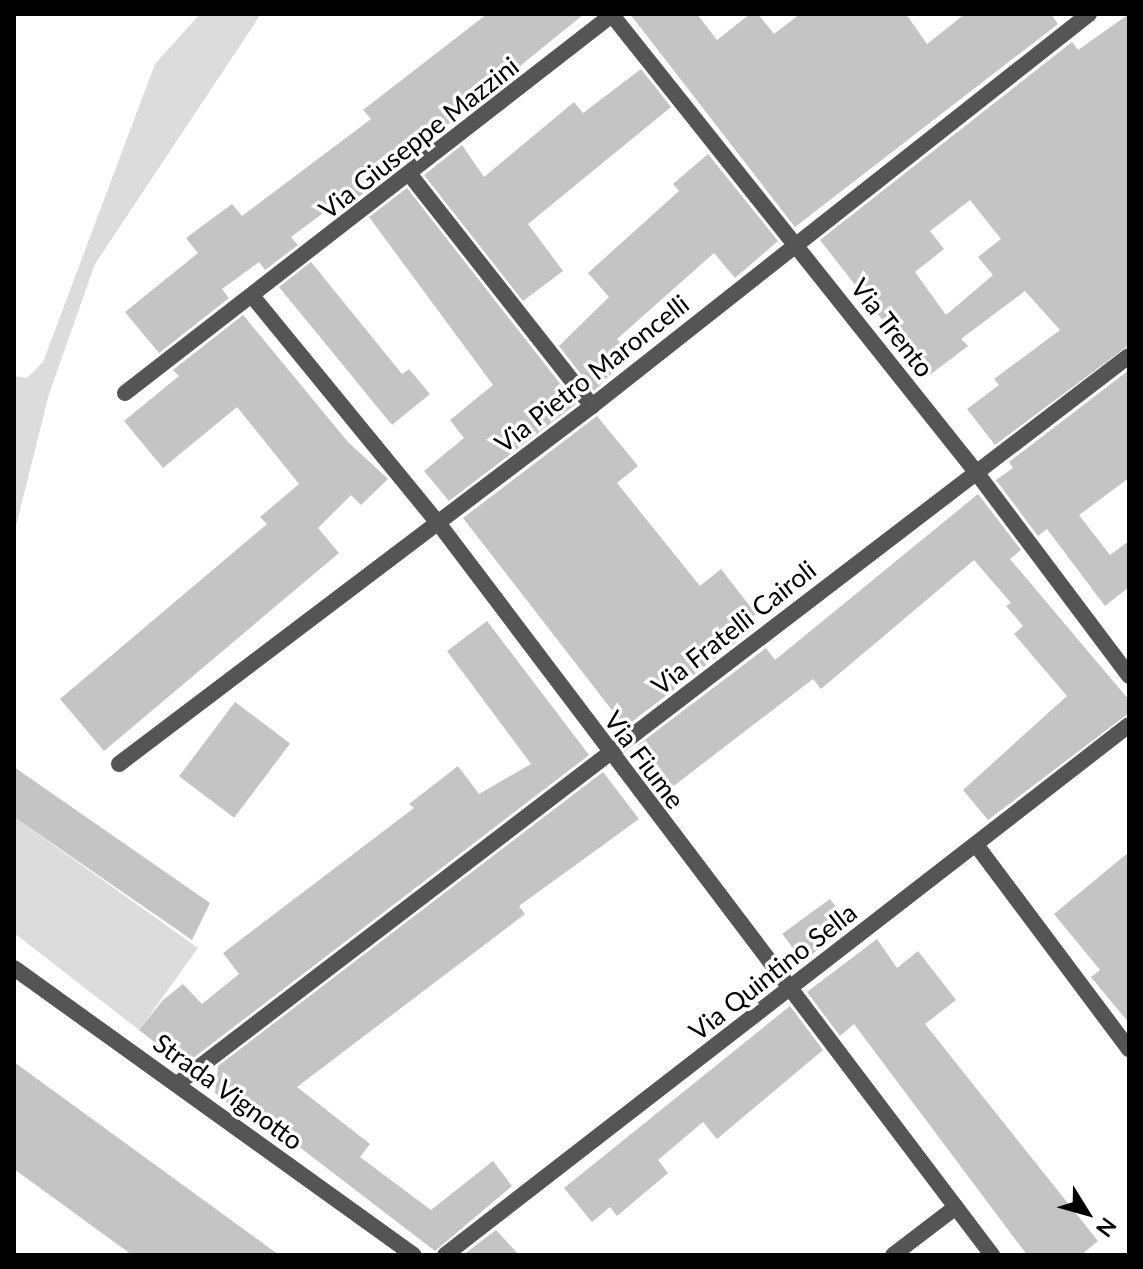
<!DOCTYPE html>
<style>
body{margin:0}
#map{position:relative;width:1143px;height:1269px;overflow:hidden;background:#fff;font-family:Lato,sans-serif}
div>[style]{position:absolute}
.green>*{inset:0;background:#dcdcdc}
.building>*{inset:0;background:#c4c4c4;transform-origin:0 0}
.street>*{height:16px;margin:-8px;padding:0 8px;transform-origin:8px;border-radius:8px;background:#555}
span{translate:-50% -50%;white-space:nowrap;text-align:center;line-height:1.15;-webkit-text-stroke:7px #fff;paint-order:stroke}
.street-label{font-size:26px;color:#000}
.frame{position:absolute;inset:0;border:16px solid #000;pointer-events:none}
.north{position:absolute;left:1047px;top:1173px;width:80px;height:80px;-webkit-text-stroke:6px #fff;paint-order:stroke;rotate:127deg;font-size:22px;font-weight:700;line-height:32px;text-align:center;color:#000}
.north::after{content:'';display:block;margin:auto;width:28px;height:36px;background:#000;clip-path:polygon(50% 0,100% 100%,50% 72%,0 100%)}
</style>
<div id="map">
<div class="green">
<i style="clip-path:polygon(200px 14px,261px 14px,95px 264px,49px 394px,14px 534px,14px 376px,27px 378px,43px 362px,155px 64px)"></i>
<i style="clip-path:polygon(14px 817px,198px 948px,139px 1030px,14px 933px)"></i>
</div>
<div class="building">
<i style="clip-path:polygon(487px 14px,584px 14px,355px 200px,350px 193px,291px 237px,298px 245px,265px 270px,259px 262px,222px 289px,229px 298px,159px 353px,125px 312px,198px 253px,186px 238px,232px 204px,242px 216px,371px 119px,363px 110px)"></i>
<i style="clip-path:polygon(630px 14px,697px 14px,717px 40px,750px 14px,758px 14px,774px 34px,800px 14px,906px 14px,927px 44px,965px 14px,1051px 14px,1058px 24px,795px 227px)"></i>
<i style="clip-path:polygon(evenodd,1129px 14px,1129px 345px,995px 445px,967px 409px,999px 385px,994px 379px,1060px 330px,1025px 291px,961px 339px,968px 346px,927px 377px,820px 240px,1072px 42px,1078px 50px,1129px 14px,970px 200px,1001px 239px,978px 257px,993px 275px,946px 315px,915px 272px,944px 249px,930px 231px,970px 200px)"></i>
<i style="clip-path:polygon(641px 69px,671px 107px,528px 224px,563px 271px,523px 301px,424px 175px,462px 145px,484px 177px,574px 102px,583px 113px)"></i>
<i style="clip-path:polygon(708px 154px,778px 241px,735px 278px,714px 253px,617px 339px,631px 354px,594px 391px,559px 346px,609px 297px,588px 273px,679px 191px,673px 184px)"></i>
<i style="clip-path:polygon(407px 188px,576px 404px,449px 501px,424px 471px,464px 438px,450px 420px,493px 385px,369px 217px)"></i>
<i style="clip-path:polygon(311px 262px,402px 374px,409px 369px,430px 394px,392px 425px,279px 287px)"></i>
<i style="clip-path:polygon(243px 315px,348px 442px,388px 479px,361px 505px,351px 495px,318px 528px,339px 553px,104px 751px,60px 699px,267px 524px,260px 517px,299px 484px,237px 407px,163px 468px,124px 421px,179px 376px,173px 370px)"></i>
<i style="clip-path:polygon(1129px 370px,1129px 478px,1079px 515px,1110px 555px,1129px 541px,1129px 587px,1105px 606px,1047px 529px,1038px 536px,996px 480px,1013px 468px,1009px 462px)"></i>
<i style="clip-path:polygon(597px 416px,638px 466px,617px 483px,700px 586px,721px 569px,756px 614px,745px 622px,752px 630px,625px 727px,463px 518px)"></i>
<i style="clip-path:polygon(978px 494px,1021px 550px,1010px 559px,1129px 700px,1129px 713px,988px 820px,963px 790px,1067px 696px,1014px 634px,1023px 626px,1006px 606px,1011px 603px,974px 560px,821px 689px,813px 679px,671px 788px,638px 745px,766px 648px,775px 660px)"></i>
<i style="clip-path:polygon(487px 621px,589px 755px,184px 1065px,139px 1030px,163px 1000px,183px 984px,202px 1004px,239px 974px,223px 953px,414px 808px,409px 804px,458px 766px,479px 794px,531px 764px,447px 651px)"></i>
<i style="left:235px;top:702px;width:69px;height:93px;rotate:37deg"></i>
<i style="clip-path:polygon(14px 767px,210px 903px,192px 940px,14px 817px)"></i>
<i style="clip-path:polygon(603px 772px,639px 819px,519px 906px,525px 914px,297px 1087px,370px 1144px,360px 1157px,431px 1210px,493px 1161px,512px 1186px,435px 1251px,255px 1113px,247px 1119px,215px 1093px,218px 1066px)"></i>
<i style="clip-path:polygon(1129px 852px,1129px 1023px,1091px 977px,1100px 970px,1054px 914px)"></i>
<i style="left:830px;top:899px;width:34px;height:59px;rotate:54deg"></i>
<i style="clip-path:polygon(877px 939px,897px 968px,918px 951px,956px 1000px,925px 1024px,1098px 1241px,1081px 1255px,1027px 1255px,854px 1024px,840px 1036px,807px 992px)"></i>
<i style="clip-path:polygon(790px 1006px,823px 1050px,717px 1139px,703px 1122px,658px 1160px,668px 1173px,617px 1216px,610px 1207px,592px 1222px,564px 1188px)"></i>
<i style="clip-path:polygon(14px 1062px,279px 1255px,132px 1255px,14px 1169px)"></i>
<i style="clip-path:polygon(496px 1230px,519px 1255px,463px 1255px)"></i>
</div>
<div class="street">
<i style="left:612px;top:15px;width:584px;rotate:51.46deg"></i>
<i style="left:976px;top:472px;width:255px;rotate:53.1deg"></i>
<i style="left:411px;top:176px;width:293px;rotate:51.8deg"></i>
<i style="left:253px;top:297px;width:293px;rotate:50.7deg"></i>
<i style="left:439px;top:524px;width:917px;rotate:52.89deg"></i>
<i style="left:125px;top:393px;width:618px;rotate:-37.83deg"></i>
<i style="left:119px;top:764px;width:593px;rotate:-37.12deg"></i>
<i style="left:592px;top:406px;width:633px;rotate:-38.26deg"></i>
<i style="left:977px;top:846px;width:254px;rotate:53.2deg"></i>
<i style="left:14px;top:968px;width:492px;rotate:35.7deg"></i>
<i style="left:177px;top:1084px;width:1198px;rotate:-37.41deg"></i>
<i style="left:445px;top:1255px;width:865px;rotate:-37.77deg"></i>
<i style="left:893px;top:1255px;width:79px;rotate:-37.3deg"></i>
</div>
<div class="street-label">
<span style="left:419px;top:138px;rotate:-38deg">Via Giuseppe Mazzini</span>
<span style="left:892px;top:328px;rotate:52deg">Via Trento</span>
<span style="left:592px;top:374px;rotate:-38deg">Via Pietro Maroncelli</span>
<span style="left:734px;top:628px;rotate:-38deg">Via Fratelli Cairoli</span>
<span style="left:644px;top:760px;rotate:53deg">Via Fiume</span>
<span style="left:773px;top:972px;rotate:-38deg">Via Quintino Sella</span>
<span style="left:228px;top:1092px;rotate:36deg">Strada Vignotto</span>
</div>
<div class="frame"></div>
<div class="north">N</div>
</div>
